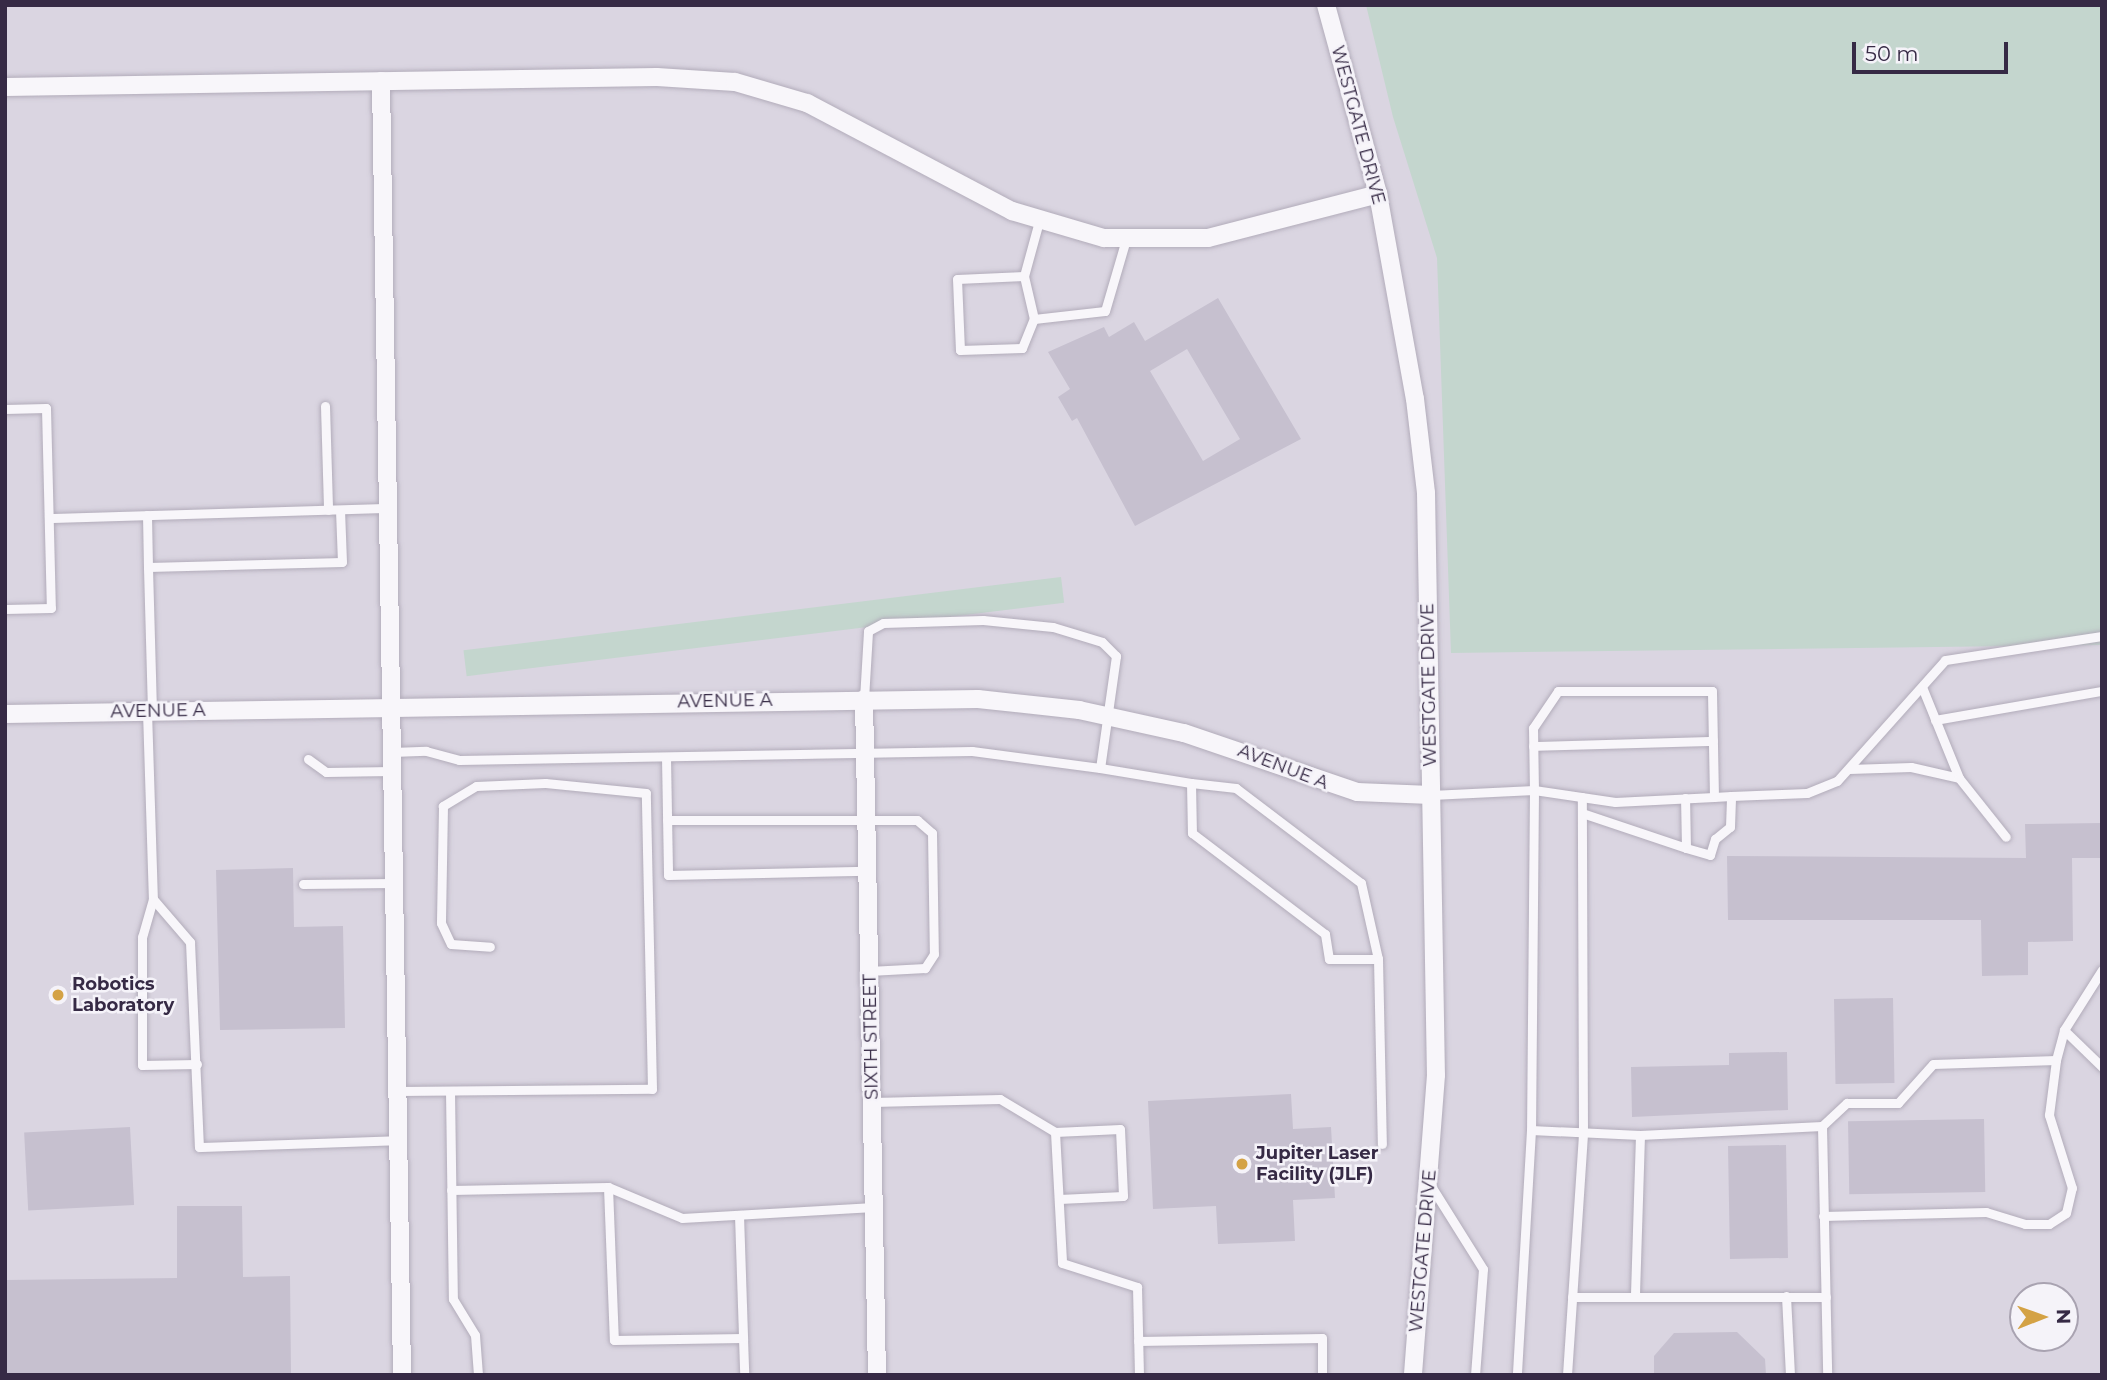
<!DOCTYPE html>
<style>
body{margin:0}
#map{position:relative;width:2107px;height:1380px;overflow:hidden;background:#e7e3ec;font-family:Montserrat,sans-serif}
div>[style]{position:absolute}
.built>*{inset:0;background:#dad5e1}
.green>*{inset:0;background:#c4d6ce;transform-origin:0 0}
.building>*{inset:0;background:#c6c0cf;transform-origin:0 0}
.roads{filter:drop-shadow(0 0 2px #b2acba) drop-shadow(0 0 2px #b2acba)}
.service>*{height:9px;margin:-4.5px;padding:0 4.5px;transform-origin:4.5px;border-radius:4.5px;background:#f8f6fa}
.minor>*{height:18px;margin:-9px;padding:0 9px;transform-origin:9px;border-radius:9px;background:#f8f6fa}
.dots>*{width:19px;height:19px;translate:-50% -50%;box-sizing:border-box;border:4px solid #f5f3f9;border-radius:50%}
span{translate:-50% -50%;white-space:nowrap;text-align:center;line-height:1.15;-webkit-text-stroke:5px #f5f3f9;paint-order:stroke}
.street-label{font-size:18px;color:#362a45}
.poi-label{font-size:18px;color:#362a45;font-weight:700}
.left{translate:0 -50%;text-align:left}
.frame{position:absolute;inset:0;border:7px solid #362a45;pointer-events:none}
.north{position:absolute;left:2009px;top:1282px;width:70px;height:70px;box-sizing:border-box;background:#f5f3f9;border:2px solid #a9a3b1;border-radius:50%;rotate:89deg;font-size:19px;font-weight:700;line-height:28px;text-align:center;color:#362a45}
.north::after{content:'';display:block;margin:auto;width:24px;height:32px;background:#d4a245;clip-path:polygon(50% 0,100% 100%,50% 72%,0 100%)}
.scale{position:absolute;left:1852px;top:42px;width:156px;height:32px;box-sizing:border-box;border:4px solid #362a45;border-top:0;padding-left:9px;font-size:21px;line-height:24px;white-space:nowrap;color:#362a45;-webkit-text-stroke:5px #f5f3f9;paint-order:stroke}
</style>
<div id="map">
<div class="built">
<i style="clip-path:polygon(evenodd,5px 5px,2102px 5px,2102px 1375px,5px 1375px,5px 5px,2023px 1296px,2065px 1296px,2065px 1338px,2023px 1338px,2023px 1296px)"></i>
</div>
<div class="green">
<i style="clip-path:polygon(1366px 5px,2102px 5px,2102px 645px,1451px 653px,1437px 258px,1393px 117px)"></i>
<i style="left:1061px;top:577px;width:26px;height:602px;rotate:83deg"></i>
</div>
<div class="building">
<i style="clip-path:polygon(evenodd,1218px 298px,1301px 439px,1135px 526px,1077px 418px,1072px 421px,1058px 397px,1070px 389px,1048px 352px,1104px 327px,1109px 337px,1134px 322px,1145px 341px,1218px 298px,1187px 349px,1240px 439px,1203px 461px,1150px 371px,1187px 349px)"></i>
<i style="clip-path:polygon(2102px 823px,2102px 858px,2072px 858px,2073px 941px,2028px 942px,2028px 975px,1982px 976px,1981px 920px,1728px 920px,1727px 856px,2026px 858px,2025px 824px)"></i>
<i style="clip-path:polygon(293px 868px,294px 927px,343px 926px,345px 1028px,220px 1030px,216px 870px)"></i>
<i style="left:1893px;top:998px;width:85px;height:59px;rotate:89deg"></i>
<i style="clip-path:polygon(1787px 1052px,1788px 1110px,1632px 1117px,1631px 1067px,1729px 1065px,1729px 1053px)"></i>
<i style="clip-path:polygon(1291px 1094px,1293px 1129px,1331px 1127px,1335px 1198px,1293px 1200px,1295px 1241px,1218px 1244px,1216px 1206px,1153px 1209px,1148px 1101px)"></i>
<i style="left:1984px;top:1119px;width:73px;height:136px;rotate:89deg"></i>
<i style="left:130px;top:1127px;width:78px;height:106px;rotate:87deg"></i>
<i style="left:1786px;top:1145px;width:113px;height:58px;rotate:89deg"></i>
<i style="clip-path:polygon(177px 1206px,242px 1206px,243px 1277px,290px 1276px,291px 1374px,5px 1375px,5px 1280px,177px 1278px)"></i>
<i style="clip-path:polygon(1737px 1332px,1765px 1359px,1766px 1375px,1654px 1375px,1654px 1356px,1674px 1333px)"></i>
</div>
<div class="roads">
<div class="service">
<i style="left:1024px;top:276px;width:67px;rotate:177.4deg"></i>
<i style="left:957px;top:279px;width:71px;rotate:87.6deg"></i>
<i style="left:960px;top:350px;width:62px;rotate:-1.8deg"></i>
<i style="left:1022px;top:348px;width:31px;rotate:-68deg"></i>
<i style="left:1034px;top:319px;width:44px;rotate:-103.1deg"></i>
<i style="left:1024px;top:276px;width:57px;rotate:-74.7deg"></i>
<i style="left:1034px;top:319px;width:71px;rotate:-6.4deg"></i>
<i style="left:1105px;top:311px;width:75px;rotate:-73.7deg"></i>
<i style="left:325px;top:406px;width:104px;rotate:88.3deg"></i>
<i style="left:5px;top:409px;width:41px;rotate:-1.4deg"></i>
<i style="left:46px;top:408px;width:200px;rotate:88.6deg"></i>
<i style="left:51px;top:608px;width:46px;rotate:178.8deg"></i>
<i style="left:147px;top:515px;width:52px;rotate:88.9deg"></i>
<i style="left:49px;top:518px;width:339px;rotate:-1.7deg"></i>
<i style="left:864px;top:699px;width:68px;rotate:-86.6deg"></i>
<i style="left:868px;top:631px;width:17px;rotate:-28deg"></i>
<i style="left:883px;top:623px;width:100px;rotate:-1.7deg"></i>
<i style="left:983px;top:620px;width:70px;rotate:5.7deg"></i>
<i style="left:1053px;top:627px;width:51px;rotate:17deg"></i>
<i style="left:1102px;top:642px;width:20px;rotate:45deg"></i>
<i style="left:1116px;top:656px;width:113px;rotate:98.1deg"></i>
<i style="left:1100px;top:768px;width:92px;rotate:9.4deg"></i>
<i style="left:1191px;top:783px;width:50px;rotate:88.9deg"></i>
<i style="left:1192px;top:833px;width:167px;rotate:37.2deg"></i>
<i style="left:1325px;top:934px;width:25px;rotate:81deg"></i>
<i style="left:1329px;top:959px;width:49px"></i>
<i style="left:1378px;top:959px;width:78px;rotate:-102.6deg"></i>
<i style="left:1361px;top:883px;width:157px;rotate:-142.8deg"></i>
<i style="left:1236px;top:788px;width:45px;rotate:-173.7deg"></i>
<i style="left:147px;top:711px;width:188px;rotate:88.2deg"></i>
<i style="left:153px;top:899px;width:40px;rotate:106deg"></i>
<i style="left:142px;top:937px;width:128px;rotate:90deg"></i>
<i style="left:142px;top:1065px;width:55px;rotate:-1deg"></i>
<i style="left:152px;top:711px;width:144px;rotate:-91.6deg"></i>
<i style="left:148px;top:567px;width:194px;rotate:-1.5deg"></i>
<i style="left:342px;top:562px;width:52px;rotate:-92.2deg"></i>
<i style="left:1935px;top:720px;width:169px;rotate:-9.9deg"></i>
<i style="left:1533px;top:746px;width:180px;rotate:-1.6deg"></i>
<i style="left:392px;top:752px;width:34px;rotate:-2deg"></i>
<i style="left:426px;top:751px;width:34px;rotate:15deg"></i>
<i style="left:459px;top:760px;width:513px;rotate:-1.01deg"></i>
<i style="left:972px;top:751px;width:129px;rotate:7.6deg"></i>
<i style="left:666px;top:757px;width:118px;rotate:89deg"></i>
<i style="left:668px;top:875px;width:199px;rotate:-1.2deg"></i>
<i style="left:308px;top:759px;width:22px;rotate:36deg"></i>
<i style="left:326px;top:772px;width:66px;rotate:-0.9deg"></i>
<i style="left:1849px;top:769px;width:62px;rotate:-1.8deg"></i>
<i style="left:1911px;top:767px;width:49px;rotate:12.9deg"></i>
<i style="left:1959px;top:778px;width:98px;rotate:-112.1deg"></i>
<i style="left:1959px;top:778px;width:75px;rotate:51.5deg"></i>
<i style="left:1431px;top:795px;width:103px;rotate:-2.8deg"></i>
<i style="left:1534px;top:790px;width:82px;rotate:8.4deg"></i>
<i style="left:1615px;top:802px;width:99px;rotate:-2.9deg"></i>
<i style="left:1714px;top:797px;width:106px;rotate:-91.1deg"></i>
<i style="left:1712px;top:691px;width:154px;rotate:180deg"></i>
<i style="left:1558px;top:691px;width:45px;rotate:124deg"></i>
<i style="left:1533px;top:728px;width:62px;rotate:89.1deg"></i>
<i style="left:1534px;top:790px;width:340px;rotate:90.5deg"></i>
<i style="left:1531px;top:1130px;width:245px;rotate:93.3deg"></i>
<i style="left:1731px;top:796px;width:76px;rotate:-2.3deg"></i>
<i style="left:1807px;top:793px;width:32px;rotate:-22deg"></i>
<i style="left:1837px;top:781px;width:162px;rotate:-48.2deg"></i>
<i style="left:1945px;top:660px;width:159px;rotate:-8.7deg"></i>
<i style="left:1582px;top:813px;width:110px;rotate:18.6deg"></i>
<i style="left:1686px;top:848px;width:50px;rotate:-91.1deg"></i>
<i style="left:667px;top:820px;width:250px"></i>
<i style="left:917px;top:820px;width:20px;rotate:41deg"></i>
<i style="left:932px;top:833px;width:121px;rotate:89.1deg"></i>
<i style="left:934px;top:954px;width:17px;rotate:123deg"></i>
<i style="left:925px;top:968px;width:56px;rotate:176.9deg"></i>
<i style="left:1686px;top:848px;width:25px;rotate:16deg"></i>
<i style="left:1710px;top:855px;width:17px;rotate:-73deg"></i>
<i style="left:1715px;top:839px;width:19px;rotate:-39deg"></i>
<i style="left:1730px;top:827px;width:31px;rotate:-88deg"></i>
<i style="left:1731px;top:796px;width:17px;rotate:177deg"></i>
<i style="left:303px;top:884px;width:91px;rotate:-0.6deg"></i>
<i style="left:153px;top:899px;width:57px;rotate:49.3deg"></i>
<i style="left:190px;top:942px;width:205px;rotate:87.5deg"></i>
<i style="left:199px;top:1147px;width:199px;rotate:-2deg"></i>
<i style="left:1378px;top:959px;width:185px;rotate:88.8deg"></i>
<i style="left:2064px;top:1030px;width:53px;rotate:44.2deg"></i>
<i style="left:398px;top:1091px;width:254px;rotate:-0.5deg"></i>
<i style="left:652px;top:1089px;width:296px;rotate:-91.2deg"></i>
<i style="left:646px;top:793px;width:101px;rotate:-174.3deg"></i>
<i style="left:545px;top:783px;width:69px;rotate:177.5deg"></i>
<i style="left:476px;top:786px;width:39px;rotate:149deg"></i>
<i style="left:443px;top:806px;width:117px;rotate:91deg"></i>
<i style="left:441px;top:923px;width:23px;rotate:65deg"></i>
<i style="left:451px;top:944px;width:39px;rotate:4deg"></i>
<i style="left:450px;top:1091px;width:208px;rotate:89.2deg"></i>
<i style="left:453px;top:1299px;width:42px;rotate:58.6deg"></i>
<i style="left:475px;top:1335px;width:40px;rotate:85.7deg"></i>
<i style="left:872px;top:1102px;width:128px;rotate:-1.3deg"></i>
<i style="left:1000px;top:1099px;width:64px;rotate:31deg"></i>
<i style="left:1055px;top:1132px;width:131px;rotate:86.9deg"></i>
<i style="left:1062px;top:1263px;width:79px;rotate:17.7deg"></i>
<i style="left:1137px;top:1287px;width:88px;rotate:88.7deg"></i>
<i style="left:1822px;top:1126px;width:249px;rotate:88.8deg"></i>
<i style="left:1531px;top:1130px;width:109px;rotate:2.6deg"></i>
<i style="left:1640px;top:1135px;width:162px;rotate:91.8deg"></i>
<i style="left:1055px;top:1132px;width:65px;rotate:-2.6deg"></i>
<i style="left:1120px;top:1129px;width:67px;rotate:87.4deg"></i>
<i style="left:1123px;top:1196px;width:64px;rotate:177.3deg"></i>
<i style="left:1640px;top:1135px;width:182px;rotate:-2.8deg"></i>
<i style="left:1822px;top:1126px;width:34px;rotate:-43deg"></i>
<i style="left:1847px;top:1103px;width:51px"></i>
<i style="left:1898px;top:1103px;width:52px;rotate:-48.1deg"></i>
<i style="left:1933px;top:1064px;width:123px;rotate:-1.9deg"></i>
<i style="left:1431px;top:1186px;width:98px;rotate:57.9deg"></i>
<i style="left:1483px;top:1269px;width:106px;rotate:94.3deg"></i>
<i style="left:608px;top:1187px;width:80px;rotate:22.7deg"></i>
<i style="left:682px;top:1218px;width:192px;rotate:-3.3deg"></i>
<i style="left:451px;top:1190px;width:157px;rotate:-1.1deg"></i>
<i style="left:608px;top:1187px;width:153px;rotate:87.8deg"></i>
<i style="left:614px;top:1340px;width:129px;rotate:-0.9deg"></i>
<i style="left:743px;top:1338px;width:37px;rotate:88deg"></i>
<i style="left:739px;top:1215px;width:123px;rotate:88.1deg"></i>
<i style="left:1823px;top:1216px;width:163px;rotate:-1.4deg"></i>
<i style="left:1986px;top:1212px;width:41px;rotate:17.1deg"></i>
<i style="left:2025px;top:1224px;width:24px"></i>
<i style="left:2049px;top:1224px;width:20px;rotate:-33deg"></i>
<i style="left:2066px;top:1213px;width:26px;rotate:-77deg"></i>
<i style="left:2072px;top:1188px;width:77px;rotate:-107.5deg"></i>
<i style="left:2049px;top:1115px;width:55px;rotate:-82.7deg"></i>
<i style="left:2056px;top:1060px;width:31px;rotate:-75deg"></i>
<i style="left:2064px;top:1030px;width:71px;rotate:-57.7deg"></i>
<i style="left:1786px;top:1296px;width:79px;rotate:87.1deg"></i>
<i style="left:1572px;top:1297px;width:254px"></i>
<i style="left:1138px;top:1341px;width:184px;rotate:-0.9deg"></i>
<i style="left:1322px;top:1338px;width:37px;rotate:90deg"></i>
<i style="left:1567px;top:1375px;width:243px;rotate:-86.2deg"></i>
<i style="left:1583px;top:1133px;width:336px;rotate:-90.2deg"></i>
</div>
<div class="minor">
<i style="left:1326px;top:5px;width:196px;rotate:74.6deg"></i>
<i style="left:1378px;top:194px;width:208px;rotate:79.8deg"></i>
<i style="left:1415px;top:399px;width:95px;rotate:83.3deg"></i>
<i style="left:1426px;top:493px;width:582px;rotate:89.02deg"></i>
<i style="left:1436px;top:1075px;width:301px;rotate:94.4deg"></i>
<i style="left:381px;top:81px;width:1294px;rotate:89.07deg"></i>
<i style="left:5px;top:87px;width:652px;rotate:-0.88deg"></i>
<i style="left:657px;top:77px;width:78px;rotate:3.7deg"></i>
<i style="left:735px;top:82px;width:75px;rotate:16.3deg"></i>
<i style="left:807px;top:103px;width:232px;rotate:27.8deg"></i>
<i style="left:1012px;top:211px;width:96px;rotate:16.4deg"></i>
<i style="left:1104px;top:238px;width:104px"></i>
<i style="left:1208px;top:238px;width:176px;rotate:-14.5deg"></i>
<i style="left:864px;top:699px;width:676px;rotate:88.9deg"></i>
<i style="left:5px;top:714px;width:973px;rotate:-0.88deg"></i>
<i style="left:978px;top:699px;width:102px;rotate:6.2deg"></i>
<i style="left:1079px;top:710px;width:107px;rotate:12.4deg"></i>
<i style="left:1184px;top:733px;width:183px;rotate:18.8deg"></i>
<i style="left:1357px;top:792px;width:74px;rotate:2.3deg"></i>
</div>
</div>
<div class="dots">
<i style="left:58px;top:995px;background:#d4a245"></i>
<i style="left:1242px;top:1164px;background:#d4a245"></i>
</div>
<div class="street-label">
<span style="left:1358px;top:125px;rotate:75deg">WESTGATE DRIVE</span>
<span style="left:1429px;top:685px;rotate:-91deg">WESTGATE DRIVE</span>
<span style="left:725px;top:701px;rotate:-1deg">AVENUE A</span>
<span style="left:158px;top:711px;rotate:-1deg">AVENUE A</span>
<span style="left:1283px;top:767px;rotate:21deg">AVENUE A</span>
<span style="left:871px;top:1037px;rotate:-91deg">SIXTH STREET</span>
<span style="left:1423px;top:1251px;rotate:-85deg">WESTGATE DRIVE</span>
</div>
<div class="poi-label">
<span class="left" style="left:72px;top:995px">Robotics<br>Laboratory</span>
<span class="left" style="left:1256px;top:1164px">Jupiter Laser<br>Facility (JLF)</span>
</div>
<div class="frame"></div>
<div class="north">N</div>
<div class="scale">50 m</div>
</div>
